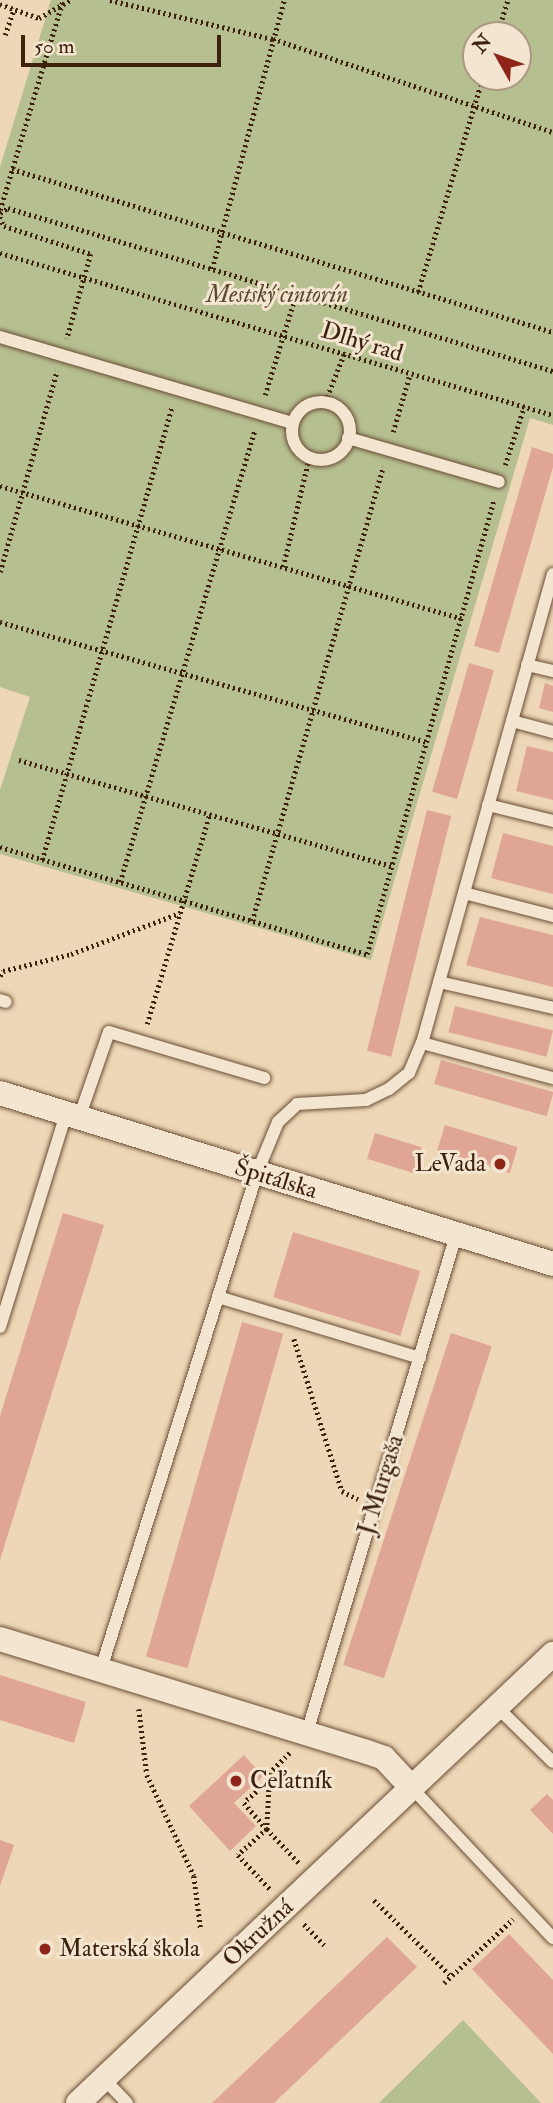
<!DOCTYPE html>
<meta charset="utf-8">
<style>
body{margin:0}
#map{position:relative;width:553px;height:2103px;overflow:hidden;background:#edd7b6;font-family:"IM FELL Double Pica",serif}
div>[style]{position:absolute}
.green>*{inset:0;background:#b6bf90}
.building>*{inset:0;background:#dfa695;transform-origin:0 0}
.path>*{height:4.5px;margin-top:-2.25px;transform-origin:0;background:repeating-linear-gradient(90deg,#3e210c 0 2px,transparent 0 5.5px)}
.roads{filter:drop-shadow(0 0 2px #6a4e36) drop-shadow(0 0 2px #6a4e36)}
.service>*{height:12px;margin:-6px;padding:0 6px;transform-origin:6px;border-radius:6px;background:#f3e5d0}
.service>.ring{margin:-6px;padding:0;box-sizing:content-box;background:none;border:12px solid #f3e5d0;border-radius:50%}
.minor>*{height:24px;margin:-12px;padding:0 12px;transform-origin:12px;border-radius:12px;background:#f3e5d0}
.dots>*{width:19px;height:19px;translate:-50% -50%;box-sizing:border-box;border:4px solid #f3e5d0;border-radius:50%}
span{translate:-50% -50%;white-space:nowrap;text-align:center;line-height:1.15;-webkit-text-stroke:6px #f3e5d0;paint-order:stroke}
.park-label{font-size:24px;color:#5c482d;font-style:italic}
.street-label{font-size:24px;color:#3e210c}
.poi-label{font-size:24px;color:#3e210c}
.right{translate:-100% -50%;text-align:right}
.left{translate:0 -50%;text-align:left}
.north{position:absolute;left:462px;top:21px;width:70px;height:70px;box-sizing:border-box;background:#f3e5d0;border:2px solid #ab9782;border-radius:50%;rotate:310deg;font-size:19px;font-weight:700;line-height:28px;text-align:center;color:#3e210c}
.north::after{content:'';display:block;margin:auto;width:24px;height:32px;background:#8f2418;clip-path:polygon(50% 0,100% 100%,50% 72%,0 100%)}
.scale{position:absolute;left:21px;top:35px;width:200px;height:32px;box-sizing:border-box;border:4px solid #3e210c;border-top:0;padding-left:9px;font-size:21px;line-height:24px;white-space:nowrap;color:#3e210c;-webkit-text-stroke:5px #f3e5d0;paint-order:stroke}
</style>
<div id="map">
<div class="green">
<i style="clip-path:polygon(evenodd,51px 0,553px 0,553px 425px,530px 418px,371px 960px,0 854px,0 790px,30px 697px,0 687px,0 167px,51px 0,476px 35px,518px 35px,518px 77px,476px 77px,476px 35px)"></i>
<i style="clip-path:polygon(463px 2020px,541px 2103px,379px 2103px)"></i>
</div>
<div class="building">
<i style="clip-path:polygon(532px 447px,553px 454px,553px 467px,499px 653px,474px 646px)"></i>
<i style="left:469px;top:663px;width:26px;height:134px;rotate:16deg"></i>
<i style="clip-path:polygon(545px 683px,553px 686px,553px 712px,539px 708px)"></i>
<i style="clip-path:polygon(527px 746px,553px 752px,553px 800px,516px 791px)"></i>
<i style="left:427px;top:810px;width:25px;height:248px;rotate:14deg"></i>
<i style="clip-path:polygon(503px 833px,553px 846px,553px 894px,491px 878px)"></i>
<i style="clip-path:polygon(480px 917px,553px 935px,553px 987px,466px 965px)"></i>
<i style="left:455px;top:1006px;width:101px;height:27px;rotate:14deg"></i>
<i style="left:441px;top:1060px;width:117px;height:25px;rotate:16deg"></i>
<i style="left:445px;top:1125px;width:76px;height:27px;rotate:17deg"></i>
<i style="left:375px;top:1133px;width:49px;height:27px;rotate:17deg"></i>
<i style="clip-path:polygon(63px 1213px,104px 1225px,0 1560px,0 1416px)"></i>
<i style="left:293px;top:1232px;width:133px;height:68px;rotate:17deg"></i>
<i style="left:242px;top:1322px;width:43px;height:348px;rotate:16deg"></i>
<i style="left:451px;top:1333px;width:43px;height:349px;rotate:18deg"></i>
<i style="clip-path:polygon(0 1675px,86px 1702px,74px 1743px,0 1720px)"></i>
<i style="clip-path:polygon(244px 1755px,263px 1776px,234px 1803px,256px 1826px,230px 1851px,189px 1806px)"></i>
<i style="clip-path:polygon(547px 1794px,553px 1800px,553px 1834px,530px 1810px)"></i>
<i style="clip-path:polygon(0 1840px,14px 1845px,0 1886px)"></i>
<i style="clip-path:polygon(509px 1934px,553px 1980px,553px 2054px,472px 1969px)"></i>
<i style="clip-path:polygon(387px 1937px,417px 1967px,274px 2103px,212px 2103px)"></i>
</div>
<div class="path">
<i style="left:110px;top:0;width:168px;rotate:13.5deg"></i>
<i style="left:273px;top:39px;width:295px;rotate:18.4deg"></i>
<i style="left:0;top:4px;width:41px;rotate:19.7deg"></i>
<i style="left:39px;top:18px;width:36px;rotate:-30deg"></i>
<i style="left:5px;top:35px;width:28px;rotate:-71deg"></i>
<i style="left:497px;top:35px;width:37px;rotate:-73deg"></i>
<i style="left:12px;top:169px;width:565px;rotate:16.77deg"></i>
<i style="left:0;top:210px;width:219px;rotate:-73.3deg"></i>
<i style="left:0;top:213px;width:9px;rotate:-32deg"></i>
<i style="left:8px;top:208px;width:569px;rotate:16.65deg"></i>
<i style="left:0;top:217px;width:10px;rotate:66deg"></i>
<i style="left:4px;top:226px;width:91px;rotate:17.8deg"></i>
<i style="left:91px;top:254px;width:88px;rotate:105.8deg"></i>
<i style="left:0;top:253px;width:576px;rotate:16.33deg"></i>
<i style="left:212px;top:269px;width:278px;rotate:-75deg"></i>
<i style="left:418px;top:292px;width:225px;rotate:-73.2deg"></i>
<i style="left:265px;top:395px;width:106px;rotate:-72.9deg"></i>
<i style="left:325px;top:402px;width:52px;rotate:-68.4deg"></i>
<i style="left:393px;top:432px;width:60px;rotate:-73.7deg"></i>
<i style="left:505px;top:465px;width:61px;rotate:-71.9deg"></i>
<i style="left:0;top:486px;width:480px;rotate:16deg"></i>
<i style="left:283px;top:567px;width:112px;rotate:-76.6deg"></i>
<i style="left:0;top:572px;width:209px;rotate:-74.2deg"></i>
<i style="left:0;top:622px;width:443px;rotate:15.7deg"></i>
<i style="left:19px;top:760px;width:387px;rotate:15.9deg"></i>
<i style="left:0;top:847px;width:382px;rotate:16.3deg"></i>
<i style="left:367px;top:954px;width:471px;rotate:-74.4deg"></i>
<i style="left:42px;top:860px;width:472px;rotate:-74deg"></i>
<i style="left:120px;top:882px;width:472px;rotate:-73.4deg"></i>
<i style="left:252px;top:921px;width:473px;rotate:-73.9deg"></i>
<i style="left:0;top:976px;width:6px;rotate:-59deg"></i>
<i style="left:3px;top:971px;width:70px;rotate:-14deg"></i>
<i style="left:71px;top:954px;width:116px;rotate:-20.6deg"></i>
<i style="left:147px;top:1024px;width:220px;rotate:-73.4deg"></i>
<i style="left:294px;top:1339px;width:159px;rotate:72.5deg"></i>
<i style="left:342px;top:1491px;width:18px;rotate:27deg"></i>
<i style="left:139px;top:1709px;width:66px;rotate:83.1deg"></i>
<i style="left:147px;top:1775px;width:111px;rotate:65deg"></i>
<i style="left:194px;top:1876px;width:55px;rotate:82.7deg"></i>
<i style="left:290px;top:1753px;width:28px;rotate:135deg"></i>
<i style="left:270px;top:1773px;width:56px;rotate:93.1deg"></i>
<i style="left:267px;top:1829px;width:47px;rotate:46.7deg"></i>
<i style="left:269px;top:1781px;width:33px;rotate:139deg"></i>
<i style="left:244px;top:1803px;width:35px;rotate:49deg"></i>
<i style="left:267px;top:1829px;width:39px;rotate:138deg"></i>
<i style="left:238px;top:1855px;width:48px;rotate:46.7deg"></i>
<i style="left:374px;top:1900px;width:108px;rotate:44.6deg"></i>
<i style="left:304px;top:1924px;width:30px;rotate:46deg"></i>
<i style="left:444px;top:1983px;width:94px;rotate:-42.8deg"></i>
</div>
<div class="roads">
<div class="service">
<i style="left:0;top:337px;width:305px;rotate:16.4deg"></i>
<i class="ring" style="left:292px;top:402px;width:46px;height:46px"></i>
<i style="left:348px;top:438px;width:157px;rotate:16.2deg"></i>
<i style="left:527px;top:665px;width:27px;rotate:13deg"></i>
<i style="left:512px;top:721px;width:42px;rotate:15deg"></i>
<i style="left:488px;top:805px;width:67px;rotate:13.8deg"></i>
<i style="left:464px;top:893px;width:92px;rotate:14.5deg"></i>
<i style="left:439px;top:982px;width:117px;rotate:12.8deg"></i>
<i style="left:0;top:1000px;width:6px;rotate:18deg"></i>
<i style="left:422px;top:1043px;width:136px;rotate:15deg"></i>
<i style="left:79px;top:1118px;width:91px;rotate:-70.8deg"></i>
<i style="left:109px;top:1032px;width:162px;rotate:16.5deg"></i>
<i style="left:218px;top:1297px;width:211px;rotate:16.8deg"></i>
<i style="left:0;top:1327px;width:223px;rotate:-72.8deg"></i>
<i style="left:101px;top:1669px;width:520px;rotate:-72.54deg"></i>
<i style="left:257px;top:1173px;width:55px;rotate:-67.6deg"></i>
<i style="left:278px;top:1122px;width:26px;rotate:-43deg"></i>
<i style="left:297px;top:1104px;width:69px;rotate:-3.3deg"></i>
<i style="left:366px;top:1100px;width:25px;rotate:-26deg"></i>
<i style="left:389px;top:1089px;width:26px;rotate:-39deg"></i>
<i style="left:409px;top:1073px;width:33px;rotate:-67deg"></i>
<i style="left:422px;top:1043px;width:487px;rotate:-74.4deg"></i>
<i style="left:497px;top:1707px;width:78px;rotate:44.5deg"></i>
<i style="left:306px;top:1736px;width:523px;rotate:-73.33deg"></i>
<i style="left:411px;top:1787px;width:207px;rotate:46.8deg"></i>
<i style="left:104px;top:2079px;width:33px;rotate:46deg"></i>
</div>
<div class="minor">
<i style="left:0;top:1093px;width:579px;rotate:17.18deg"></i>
<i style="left:0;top:1639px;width:384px;rotate:17.1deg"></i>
<i style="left:367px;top:1752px;width:18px;rotate:19deg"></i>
<i style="left:384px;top:1758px;width:40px;rotate:47deg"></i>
<i style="left:78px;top:2103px;width:654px;rotate:-43.39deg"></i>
</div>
</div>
<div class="dots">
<i style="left:500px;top:1164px;background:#8f2418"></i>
<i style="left:236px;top:1781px;background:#8f2418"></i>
<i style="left:45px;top:1949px;background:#8f2418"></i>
</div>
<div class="park-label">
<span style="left:277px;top:295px">Mestský cintorín</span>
</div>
<div class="street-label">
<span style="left:362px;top:342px;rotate:17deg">Dlhý rad</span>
<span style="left:276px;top:1179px;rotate:17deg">Špitálska</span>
<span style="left:381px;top:1485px;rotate:-73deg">J. Murgaša</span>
<span style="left:258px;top:1933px;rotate:-43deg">Okružná</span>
</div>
<div class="poi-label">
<span class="right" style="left:486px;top:1164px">LeVada</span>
<span class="left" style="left:250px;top:1781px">Ceľatník</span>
<span class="left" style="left:59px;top:1949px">Materská škola</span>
</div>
<div class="north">N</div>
<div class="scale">50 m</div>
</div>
